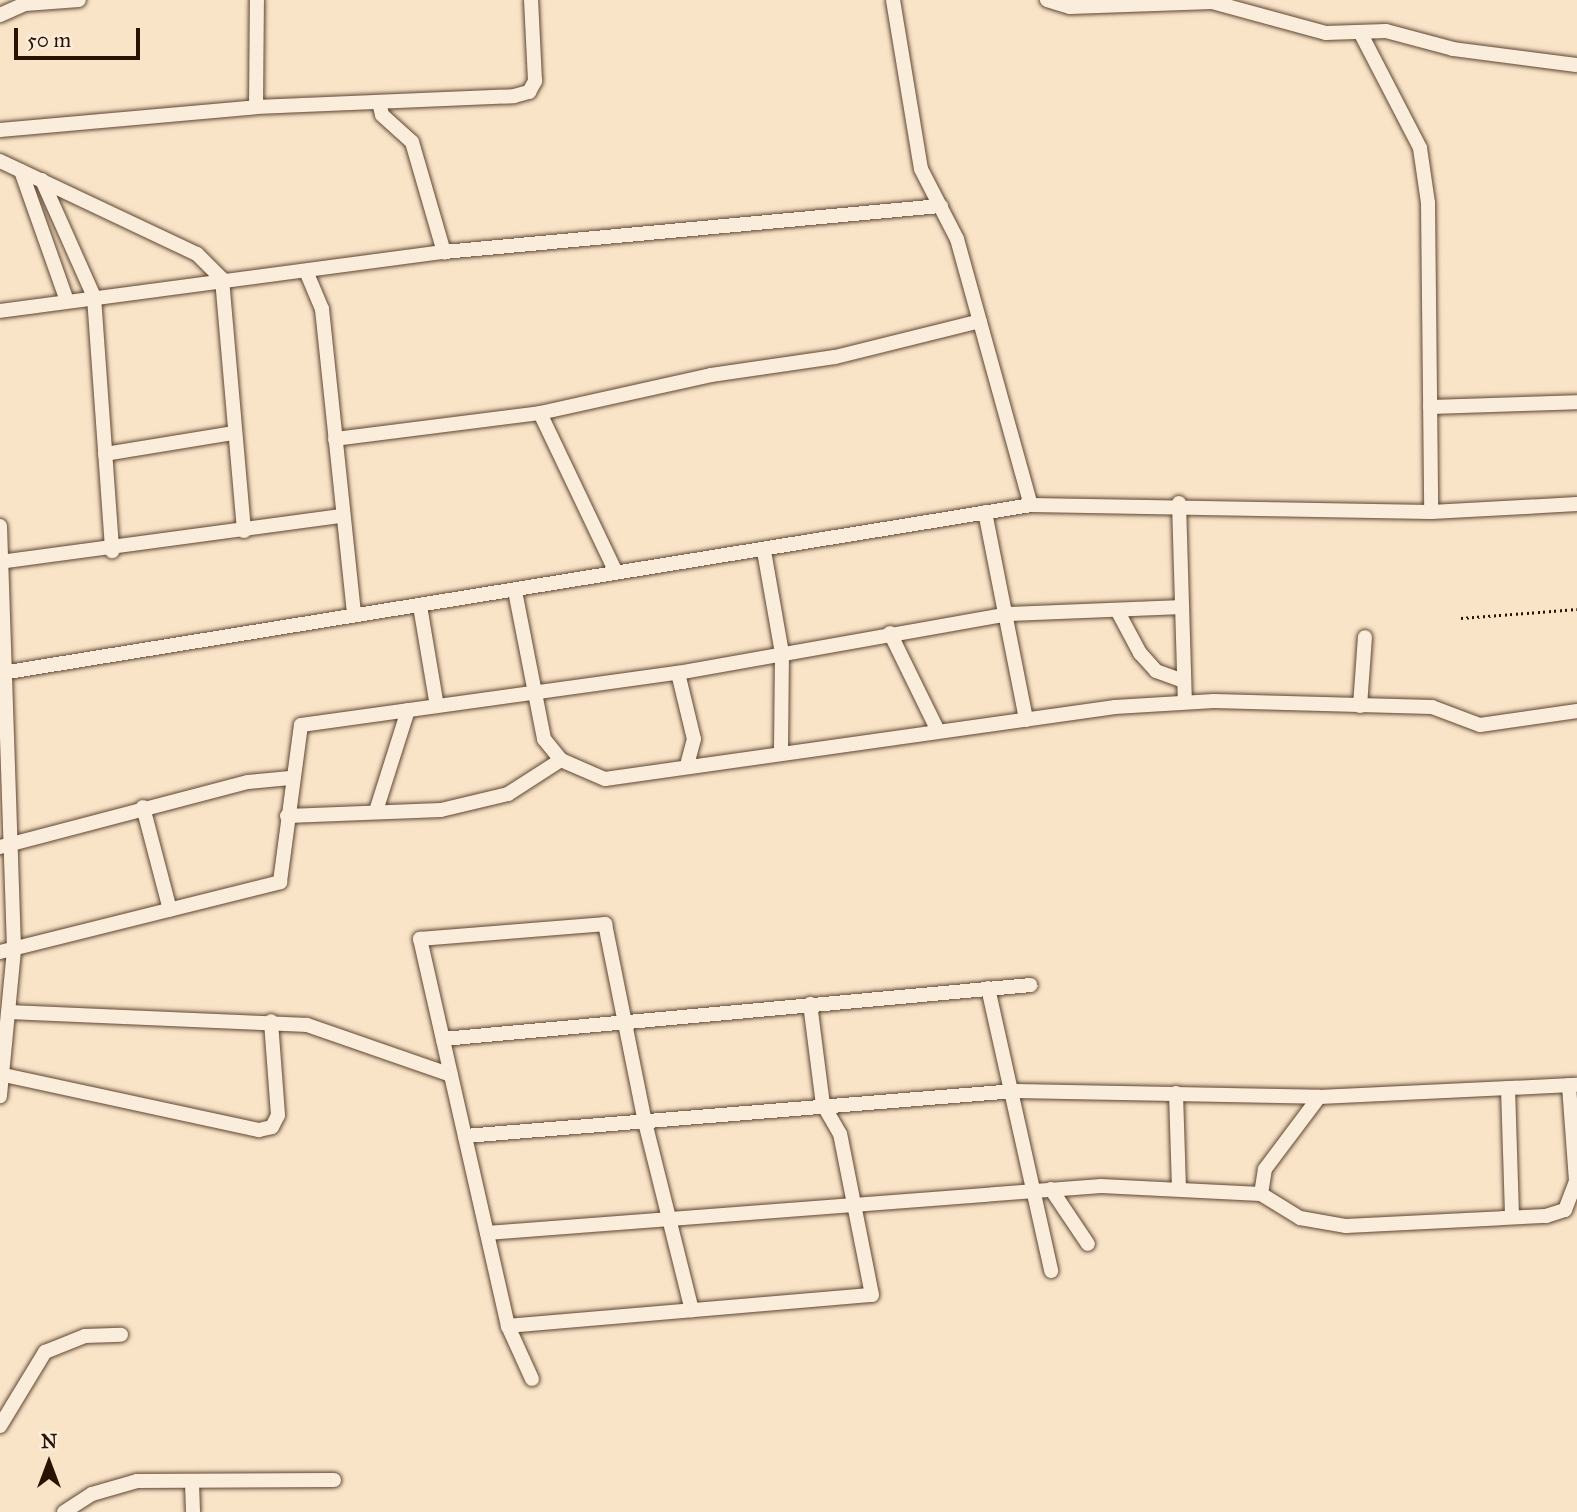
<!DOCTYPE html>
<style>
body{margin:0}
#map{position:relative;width:1577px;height:1512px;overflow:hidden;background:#f9e4c8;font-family:"IM FELL Great Primer",serif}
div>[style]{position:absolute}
.path>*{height:2.5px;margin-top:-1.25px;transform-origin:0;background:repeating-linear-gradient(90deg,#2a1200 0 2px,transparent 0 5.5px)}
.roads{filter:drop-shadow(0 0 2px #5e4632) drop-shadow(0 0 2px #5e4632)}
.street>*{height:14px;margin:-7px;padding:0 7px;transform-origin:7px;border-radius:7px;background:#fbeddb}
span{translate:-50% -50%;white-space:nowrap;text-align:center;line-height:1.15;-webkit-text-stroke:6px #fbeddb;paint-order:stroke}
.north{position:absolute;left:14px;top:1428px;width:70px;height:70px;-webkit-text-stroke:5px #fbeddb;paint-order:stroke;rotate:0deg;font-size:19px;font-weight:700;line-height:28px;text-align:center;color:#2a1200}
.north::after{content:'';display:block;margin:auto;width:24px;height:32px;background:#2a1200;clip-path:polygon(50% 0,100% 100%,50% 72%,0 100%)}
.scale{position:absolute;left:14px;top:28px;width:126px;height:32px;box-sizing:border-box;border:4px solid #2a1200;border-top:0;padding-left:9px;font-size:21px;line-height:24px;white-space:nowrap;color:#2a1200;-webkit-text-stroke:5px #fbeddb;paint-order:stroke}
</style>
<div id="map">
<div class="path">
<i style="left:1461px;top:618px;width:116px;rotate:-4.4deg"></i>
</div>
<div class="roads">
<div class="street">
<i style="left:893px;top:0;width:171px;rotate:80.6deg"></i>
<i style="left:921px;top:169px;width:79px;rotate:62.8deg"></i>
<i style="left:957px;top:239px;width:276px;rotate:74.5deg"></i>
<i style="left:1047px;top:0;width:24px;rotate:17deg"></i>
<i style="left:1070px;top:7px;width:142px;rotate:-2deg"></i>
<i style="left:1212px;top:2px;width:118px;rotate:15.2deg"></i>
<i style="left:1326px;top:33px;width:60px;rotate:-1.9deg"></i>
<i style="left:1386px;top:31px;width:69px;rotate:15deg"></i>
<i style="left:1453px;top:49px;width:125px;rotate:7.4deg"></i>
<i style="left:0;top:15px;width:27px;rotate:-24deg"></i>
<i style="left:25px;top:4px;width:54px;rotate:-4.2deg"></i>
<i style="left:1361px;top:34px;width:128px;rotate:62.6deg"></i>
<i style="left:1420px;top:148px;width:56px;rotate:81.7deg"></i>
<i style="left:1428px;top:203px;width:309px;rotate:89.4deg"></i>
<i style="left:379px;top:102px;width:13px;rotate:77deg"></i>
<i style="left:382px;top:115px;width:40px;rotate:42deg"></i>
<i style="left:412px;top:142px;width:115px;rotate:73.8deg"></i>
<i style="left:256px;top:107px;width:107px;rotate:-89.5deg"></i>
<i style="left:0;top:130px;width:257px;rotate:-5.1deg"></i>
<i style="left:256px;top:107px;width:258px;rotate:-2.4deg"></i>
<i style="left:514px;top:96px;width:16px;rotate:-15deg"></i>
<i style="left:529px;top:92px;width:13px;rotate:-61deg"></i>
<i style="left:535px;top:81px;width:81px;rotate:-92.8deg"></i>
<i style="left:0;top:161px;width:218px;rotate:25.3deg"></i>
<i style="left:197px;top:254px;width:35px;rotate:45deg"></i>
<i style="left:222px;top:279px;width:253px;rotate:85deg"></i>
<i style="left:21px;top:171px;width:138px;rotate:70.5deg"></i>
<i style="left:42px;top:180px;width:128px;rotate:66deg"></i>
<i style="left:94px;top:297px;width:255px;rotate:85.9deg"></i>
<i style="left:306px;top:271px;width:41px;rotate:67.2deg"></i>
<i style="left:322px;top:309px;width:307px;rotate:84deg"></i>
<i style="left:0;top:311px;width:448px;rotate:-7.6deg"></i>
<i style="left:444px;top:252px;width:499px;rotate:-5.3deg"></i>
<i style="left:1430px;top:407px;width:147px;rotate:-1.9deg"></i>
<i style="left:540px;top:413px;width:176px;rotate:64.5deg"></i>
<i style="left:335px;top:439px;width:207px;rotate:-7.2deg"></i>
<i style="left:540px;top:413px;width:175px;rotate:-12.5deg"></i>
<i style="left:711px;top:375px;width:125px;rotate:-8.3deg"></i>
<i style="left:835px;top:357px;width:149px;rotate:-13.9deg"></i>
<i style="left:105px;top:454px;width:130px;rotate:-9.3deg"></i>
<i style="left:1179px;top:503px;width:199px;rotate:88.3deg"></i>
<i style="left:985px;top:512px;width:212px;rotate:78.8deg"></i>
<i style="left:0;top:526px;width:424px;rotate:88.1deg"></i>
<i style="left:14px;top:950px;width:147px;rotate:95.5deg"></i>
<i style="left:764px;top:551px;width:104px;rotate:80deg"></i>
<i style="left:782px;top:653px;width:100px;rotate:90.6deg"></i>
<i style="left:0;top:562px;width:345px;rotate:-7.7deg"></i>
<i style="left:515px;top:591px;width:151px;rotate:78.9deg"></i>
<i style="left:544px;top:739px;width:27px;rotate:51deg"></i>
<i style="left:561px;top:760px;width:48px;rotate:23.4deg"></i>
<i style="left:605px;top:779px;width:515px;rotate:-8.04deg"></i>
<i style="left:1115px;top:707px;width:99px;rotate:-3.5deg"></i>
<i style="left:1214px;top:701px;width:218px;rotate:1.6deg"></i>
<i style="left:1432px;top:707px;width:51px;rotate:20.6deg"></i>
<i style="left:1480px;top:725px;width:98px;rotate:-8.2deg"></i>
<i style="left:420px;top:606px;width:101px;rotate:80.4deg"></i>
<i style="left:1117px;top:610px;width:49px;rotate:61.9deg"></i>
<i style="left:1140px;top:653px;width:24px;rotate:48deg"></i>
<i style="left:1156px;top:671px;width:30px;rotate:20deg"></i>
<i style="left:890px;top:633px;width:107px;rotate:63.9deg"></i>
<i style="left:8px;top:672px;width:1037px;rotate:-9.27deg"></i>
<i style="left:1031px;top:505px;width:400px;rotate:1deg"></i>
<i style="left:1431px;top:512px;width:146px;rotate:-3.1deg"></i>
<i style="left:678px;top:673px;width:68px;rotate:76.4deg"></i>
<i style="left:694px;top:739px;width:27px;rotate:105deg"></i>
<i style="left:1360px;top:706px;width:69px;rotate:-85.9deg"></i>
<i style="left:143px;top:807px;width:106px;rotate:75.3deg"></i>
<i style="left:376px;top:811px;width:106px;rotate:-72.4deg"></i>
<i style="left:287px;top:816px;width:154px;rotate:-2.2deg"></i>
<i style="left:441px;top:810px;width:69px;rotate:-13.4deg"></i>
<i style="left:508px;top:794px;width:63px;rotate:-32.7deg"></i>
<i style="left:0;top:847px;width:256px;rotate:-14.7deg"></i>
<i style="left:248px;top:782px;width:42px;rotate:-5.4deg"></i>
<i style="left:0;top:952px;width:289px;rotate:-14deg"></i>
<i style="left:280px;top:882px;width:158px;rotate:-82.4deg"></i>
<i style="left:301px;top:725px;width:381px;rotate:-7.9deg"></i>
<i style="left:678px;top:673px;width:337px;rotate:-10.1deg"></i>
<i style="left:1010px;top:614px;width:172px;rotate:-2.3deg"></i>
<i style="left:988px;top:988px;width:290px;rotate:77.4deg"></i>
<i style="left:10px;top:1012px;width:297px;rotate:2.5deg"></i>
<i style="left:307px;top:1025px;width:152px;rotate:19.1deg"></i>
<i style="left:443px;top:1039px;width:590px;rotate:-5.25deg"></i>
<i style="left:4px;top:1075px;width:261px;rotate:12.2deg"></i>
<i style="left:259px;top:1130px;width:13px;rotate:-13deg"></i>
<i style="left:272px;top:1127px;width:13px;rotate:-63deg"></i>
<i style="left:278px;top:1115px;width:94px;rotate:-94.3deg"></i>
<i style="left:1508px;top:1088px;width:126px;rotate:88.2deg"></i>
<i style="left:1176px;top:1093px;width:94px;rotate:88.2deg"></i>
<i style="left:465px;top:1136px;width:552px;rotate:-4.68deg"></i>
<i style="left:1015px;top:1091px;width:304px;rotate:1.1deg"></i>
<i style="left:1319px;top:1097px;width:258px;rotate:-2.7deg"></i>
<i style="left:1051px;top:1189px;width:66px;rotate:56.1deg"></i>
<i style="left:1261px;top:1194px;width:25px;rotate:-81deg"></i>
<i style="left:1265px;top:1169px;width:90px;rotate:-53.1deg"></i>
<i style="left:487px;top:1233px;width:616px;rotate:-4.38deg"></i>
<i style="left:1101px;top:1186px;width:160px;rotate:2.9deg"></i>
<i style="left:1261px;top:1194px;width:46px;rotate:31.6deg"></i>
<i style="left:1300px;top:1218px;width:47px;rotate:9.9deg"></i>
<i style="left:1346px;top:1226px;width:200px;rotate:-2.9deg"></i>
<i style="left:1546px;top:1216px;width:20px;rotate:-18deg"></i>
<i style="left:1565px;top:1210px;width:31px;rotate:-69deg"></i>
<i style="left:1576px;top:1181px;width:96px;rotate:-94.2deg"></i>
<i style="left:508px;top:1326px;width:365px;rotate:-4.9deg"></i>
<i style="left:872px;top:1295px;width:164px;rotate:-101.2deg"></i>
<i style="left:840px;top:1134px;width:34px;rotate:-120deg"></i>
<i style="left:823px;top:1105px;width:102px;rotate:-97.3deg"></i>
<i style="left:532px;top:1379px;width:58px;rotate:-114.4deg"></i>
<i style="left:508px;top:1326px;width:397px;rotate:-102.8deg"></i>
<i style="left:420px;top:939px;width:186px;rotate:-4.6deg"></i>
<i style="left:605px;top:924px;width:202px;rotate:78.6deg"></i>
<i style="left:645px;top:1122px;width:194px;rotate:76deg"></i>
<i style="left:0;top:1426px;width:87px;rotate:-58.7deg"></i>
<i style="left:45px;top:1352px;width:43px;rotate:-21.8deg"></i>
<i style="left:85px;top:1336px;width:36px;rotate:-2deg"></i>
<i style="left:192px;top:1483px;width:29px;rotate:88deg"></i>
<i style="left:64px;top:1512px;width:33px;rotate:-33deg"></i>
<i style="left:92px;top:1494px;width:47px;rotate:-16.1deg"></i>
<i style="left:137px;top:1481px;width:197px;rotate:-0.3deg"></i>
</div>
</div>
<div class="north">N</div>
<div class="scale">50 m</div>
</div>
